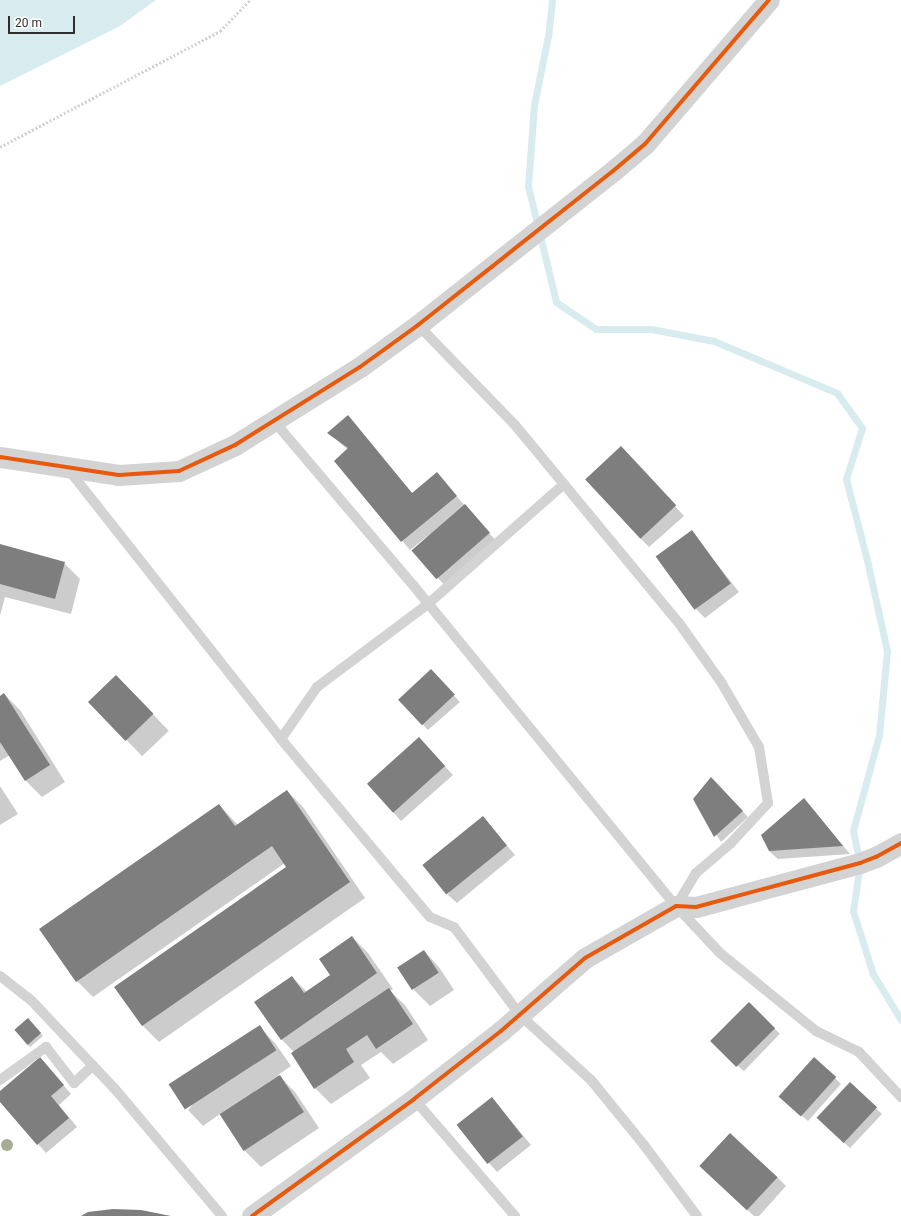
<!DOCTYPE html>
<style>
body{margin:0}
#map{position:relative;width:901px;height:1216px;overflow:hidden;background:#fff;font-family:Roboto,sans-serif}
div>[style]{position:absolute}
.water>*{inset:0;background:#d8ecf0}
.shadow>*{inset:0;background:#0003;transform-origin:0 0}
.stream>*{height:7px;margin:-3.5px;padding:0 3.5px;transform-origin:3.5px;border-radius:3.5px;background:#d8ecf0}
.building>*{inset:0;background:#7e7e7e;transform-origin:0 0}
.path>*{height:2.5px;margin-top:-1.25px;transform-origin:0;background:repeating-linear-gradient(90deg,#d3d3d3 0 2px,transparent 0 4px)}
.lane>*{height:10px;margin:-5px;padding:0 5px;transform-origin:5px;border-radius:5px;background:#d3d3d3}
.street>*{height:21px;margin:-10.5px;padding:0 10.5px;transform-origin:10.5px;border-radius:10.5px;background:#d3d3d3}
.cycleway>*{height:4px;margin:-2px;padding:0 2px;transform-origin:2px;border-radius:2px;background:#e8590c}
.trees>*{width:12px;height:12px;margin:-6px;border-radius:50%;background:#a4ac94}
span{translate:-50% -50%;white-space:nowrap;text-align:center;line-height:1.15;-webkit-text-stroke:4px #fff;paint-order:stroke}
.scale{position:absolute;left:8px;top:16px;width:67px;height:18px;box-sizing:border-box;border:2px solid #2e2e2e;border-top:0;padding-left:5px;font-size:12px;line-height:14px;white-space:nowrap;color:#2e2e2e;-webkit-text-stroke:3px #fff;paint-order:stroke}
</style>
<div id="map">
<div class="water">
<i style="clip-path:polygon(0 0,156px 0,120px 26px,0 86px)"></i>
</div>
<div class="shadow">
<i style="clip-path:polygon(348px 417px,413px 494px,437px 474px,498px 543px,447px 588px,413px 551px,430px 534px,410px 550px,335px 461px,348px 450px,329px 433px)"></i>
<i style="clip-path:polygon(629px 456px,684px 516px,649px 547px,641px 539px)"></i>
<i style="clip-path:polygon(692px 532px,739px 592px,705px 618px,696px 609px)"></i>
<i style="clip-path:polygon(0 545px,64px 563px,80px 579px,71px 614px,5px 597px,0 616px)"></i>
<i style="left:116px;top:676px;width:76px;height:37px;rotate:46deg"></i>
<i style="clip-path:polygon(436px 676px,460px 702px,428px 730px,399px 699px)"></i>
<i style="clip-path:polygon(4px 694px,20px 710px,65px 782px,42px 797px,26px 781px,10px 755px,0 761px,0 697px)"></i>
<i style="clip-path:polygon(419px 738px,453px 775px,401px 821px,393px 812px)"></i>
<i style="clip-path:polygon(717px 784px,748px 817px,721px 842px,694px 799px)"></i>
<i style="clip-path:polygon(0 786px,18px 814px,0 825px)"></i>
<i style="clip-path:polygon(287px 791px,303px 807px,365px 898px,159px 1042px,143px 1026px,116px 987px,288px 867px,285px 863px,93px 997px,77px 981px,219px 805px,238px 825px)"></i>
<i style="clip-path:polygon(812px 808px,850px 854px,778px 859px,769px 851px)"></i>
<i style="clip-path:polygon(483px 817px,515px 855px,457px 903px,448px 895px)"></i>
<i style="clip-path:polygon(352px 937px,368px 953px,393px 989px,390px 991px,405px 1005px,428px 1040px,393px 1064px,381px 1052px,361px 1065px,370px 1078px,331px 1104px,315px 1088px,294px 1052px,281px 1039px,292px 977px,307px 992px,332px 975px)"></i>
<i style="clip-path:polygon(424px 951px,439px 967px,454px 990px,430px 1006px,414px 990px)"></i>
<i style="left:749px;top:1004px;width:43px;height:52px;rotate:44deg"></i>
<i style="clip-path:polygon(30px 1022px,43px 1036px,30px 1047px,15px 1030px)"></i>
<i style="clip-path:polygon(259px 1027px,275px 1043px,291px 1066px,278px 1075px,295px 1092px,319px 1128px,261px 1167px,245px 1151px,220px 1114px,203px 1126px,188px 1110px)"></i>
<i style="clip-path:polygon(48px 1067px,71px 1094px,59px 1105px,77px 1127px,46px 1153px,0 1100px,0 1092px)"></i>
<i style="clip-path:polygon(835px 1078px,841px 1084px,808px 1121px,786px 1102px)"></i>
<i style="clip-path:polygon(850px 1084px,882px 1114px,850px 1148px,824px 1124px)"></i>
<i style="clip-path:polygon(492px 1098px,531px 1145px,497px 1172px,489px 1163px)"></i>
<i style="clip-path:polygon(710px 1175px,777px 1177px,786px 1186px,759px 1216px,754px 1216px)"></i>
</div>
<div class="stream">
<i style="left:552px;top:0;width:36px;rotate:96deg"></i>
<i style="left:548px;top:36px;width:70px;rotate:101.5deg"></i>
<i style="left:534px;top:105px;width:81px;rotate:94.2deg"></i>
<i style="left:528px;top:186px;width:119px;rotate:76.4deg"></i>
<i style="left:556px;top:302px;width:48px;rotate:34deg"></i>
<i style="left:596px;top:329px;width:55px"></i>
<i style="left:651px;top:329px;width:64px;rotate:10.8deg"></i>
<i style="left:714px;top:341px;width:134px;rotate:22.9deg"></i>
<i style="left:837px;top:393px;width:43px;rotate:54.5deg"></i>
<i style="left:862px;top:428px;width:53px;rotate:107.4deg"></i>
<i style="left:846px;top:479px;width:84px;rotate:75.5deg"></i>
<i style="left:867px;top:560px;width:93px;rotate:77.6deg"></i>
<i style="left:887px;top:651px;width:84px;rotate:95.4deg"></i>
<i style="left:879px;top:735px;width:99px;rotate:105.2deg"></i>
<i style="left:853px;top:831px;width:33px;rotate:78deg"></i>
<i style="left:860px;top:863px;width:49px;rotate:98.3deg"></i>
<i style="left:853px;top:911px;width:66px;rotate:72.4deg"></i>
<i style="left:873px;top:974px;width:54px;rotate:58.7deg"></i>
</div>
<div class="building">
<i style="clip-path:polygon(348px 415px,412px 493px,437px 472px,457px 496px,401px 542px,334px 461px,348px 448px,327px 433px)"></i>
<i style="left:621px;top:446px;width:81px;height:49px;rotate:47deg"></i>
<i style="left:465px;top:504px;width:38px;height:71px;rotate:49deg"></i>
<i style="left:692px;top:530px;width:66px;height:45px;rotate:54deg"></i>
<i style="clip-path:polygon(0 544px,65px 562px,55px 599px,0 584px)"></i>
<i style="left:431px;top:669px;width:35px;height:45px;rotate:47deg"></i>
<i style="left:116px;top:675px;width:54px;height:39px;rotate:46deg"></i>
<i style="clip-path:polygon(4px 693px,50px 765px,25px 781px,0 742px,0 696px)"></i>
<i style="left:419px;top:737px;width:39px;height:70px;rotate:48deg"></i>
<i style="clip-path:polygon(711px 777px,743px 811px,714px 837px,693px 799px)"></i>
<i style="clip-path:polygon(287px 790px,350px 882px,142px 1026px,114px 987px,286px 867px,272px 846px,76px 982px,39px 929px,219px 804px,235px 826px)"></i>
<i style="clip-path:polygon(804px 798px,843px 846px,769px 851px,761px 835px)"></i>
<i style="left:483px;top:816px;width:38px;height:78px;rotate:51deg"></i>
<i style="clip-path:polygon(352px 936px,377px 973px,281px 1040px,254px 1002px,292px 976px,304px 993px,330px 975px,319px 959px)"></i>
<i style="left:424px;top:950px;width:27px;height:32px;rotate:57deg"></i>
<i style="clip-path:polygon(389px 988px,413px 1024px,376px 1049px,367px 1035px,346px 1049px,354px 1062px,314px 1089px,291px 1053px)"></i>
<i style="left:749px;top:1002px;width:37px;height:55px;rotate:45deg"></i>
<i style="left:28px;top:1018px;width:20px;height:18px;rotate:49deg"></i>
<i style="left:260px;top:1025px;width:30px;height:109px;rotate:57deg"></i>
<i style="clip-path:polygon(40px 1057px,64px 1085px,51px 1096px,69px 1118px,37px 1145px,0 1102px,0 1091px)"></i>
<i style="left:814px;top:1057px;width:30px;height:53px;rotate:42deg"></i>
<i style="left:280px;top:1075px;width:44px;height:72px;rotate:57deg"></i>
<i style="left:850px;top:1082px;width:37px;height:49px;rotate:43deg"></i>
<i style="left:492px;top:1097px;width:50px;height:45px;rotate:52deg"></i>
<i style="left:730px;top:1133px;width:65px;height:45px;rotate:43deg"></i>
<i style="clip-path:polygon(113px 1209px,141px 1210px,171px 1216px,81px 1216px,88px 1212px)"></i>
</div>
<div class="path">
<i style="left:0;top:147px;width:249px;rotate:-27.8deg"></i>
<i style="left:220px;top:31px;width:43px;rotate:-45.9deg"></i>
</div>
<div class="lane">
<i style="left:418px;top:325px;width:139px;rotate:45.9deg"></i>
<i style="left:515px;top:425px;width:257px;rotate:50.4deg"></i>
<i style="left:679px;top:623px;width:72px;rotate:54.6deg"></i>
<i style="left:721px;top:682px;width:75px;rotate:59.7deg"></i>
<i style="left:759px;top:747px;width:57px;rotate:80.9deg"></i>
<i style="left:768px;top:803px;width:56px;rotate:132.8deg"></i>
<i style="left:730px;top:844px;width:45px;rotate:139.5deg"></i>
<i style="left:696px;top:873px;width:39px;rotate:121deg"></i>
<i style="left:273px;top:420px;width:216px;rotate:49.7deg"></i>
<i style="left:413px;top:585px;width:415px;rotate:50.7deg"></i>
<i style="left:676px;top:906px;width:64px;rotate:46.9deg"></i>
<i style="left:720px;top:953px;width:124px;rotate:39.1deg"></i>
<i style="left:816px;top:1031px;width:48px;rotate:26deg"></i>
<i style="left:859px;top:1052px;width:62px;rotate:47deg"></i>
<i style="left:68px;top:469px;width:344px;rotate:51.7deg"></i>
<i style="left:564px;top:484px;width:181px;rotate:138.6deg"></i>
<i style="left:428px;top:604px;width:139px;rotate:143.2deg"></i>
<i style="left:317px;top:687px;width:63px;rotate:124.7deg"></i>
<i style="left:281px;top:739px;width:232px;rotate:50.1deg"></i>
<i style="left:430px;top:917px;width:26px;rotate:23deg"></i>
<i style="left:454px;top:927px;width:110px;rotate:53.1deg"></i>
<i style="left:520px;top:1015px;width:96px;rotate:42.5deg"></i>
<i style="left:591px;top:1080px;width:84px;rotate:50.8deg"></i>
<i style="left:644px;top:1145px;width:89px;rotate:53.3deg"></i>
<i style="left:0;top:976px;width:39px;rotate:38deg"></i>
<i style="left:31px;top:1000px;width:122px;rotate:46.7deg"></i>
<i style="left:115px;top:1089px;width:166px;rotate:49.9deg"></i>
<i style="left:0;top:1080px;width:57px;rotate:-35.7deg"></i>
<i style="left:46px;top:1047px;width:46px;rotate:52.1deg"></i>
<i style="left:74px;top:1083px;width:26px;rotate:-43deg"></i>
<i style="left:414px;top:1099px;width:155px;rotate:49.2deg"></i>
</div>
<div class="street">
<i style="left:0;top:457px;width:120px;rotate:8.6deg"></i>
<i style="left:119px;top:475px;width:60px;rotate:-3.8deg"></i>
<i style="left:179px;top:471px;width:62px;rotate:-24.9deg"></i>
<i style="left:235px;top:445px;width:147px;rotate:-32deg"></i>
<i style="left:360px;top:367px;width:72px;rotate:-35.9deg"></i>
<i style="left:418px;top:325px;width:248px;rotate:-38.3deg"></i>
<i style="left:613px;top:171px;width:42px;rotate:-40.2deg"></i>
<i style="left:645px;top:144px;width:190px;rotate:-49.3deg"></i>
<i style="left:252px;top:1216px;width:200px;rotate:-35.8deg"></i>
<i style="left:414px;top:1099px;width:110px;rotate:-38deg"></i>
<i style="left:501px;top:1031px;width:111px;rotate:-41deg"></i>
<i style="left:585px;top:958px;width:105px;rotate:-29.7deg"></i>
<i style="left:676px;top:906px;width:20px;rotate:3deg"></i>
<i style="left:696px;top:907px;width:170px;rotate:-15deg"></i>
<i style="left:860px;top:863px;width:17px;rotate:-21deg"></i>
<i style="left:876px;top:857px;width:29px;rotate:-29deg"></i>
</div>
<div class="cycleway">
<i style="left:0;top:457px;width:120px;rotate:8.6deg"></i>
<i style="left:119px;top:475px;width:60px;rotate:-3.8deg"></i>
<i style="left:179px;top:471px;width:62px;rotate:-24.9deg"></i>
<i style="left:235px;top:445px;width:147px;rotate:-32deg"></i>
<i style="left:360px;top:367px;width:72px;rotate:-35.9deg"></i>
<i style="left:418px;top:325px;width:248px;rotate:-38.3deg"></i>
<i style="left:613px;top:171px;width:42px;rotate:-40.2deg"></i>
<i style="left:645px;top:144px;width:190px;rotate:-49.3deg"></i>
<i style="left:252px;top:1216px;width:200px;rotate:-35.8deg"></i>
<i style="left:414px;top:1099px;width:110px;rotate:-38deg"></i>
<i style="left:501px;top:1031px;width:111px;rotate:-41deg"></i>
<i style="left:585px;top:958px;width:105px;rotate:-29.7deg"></i>
<i style="left:676px;top:906px;width:20px;rotate:3deg"></i>
<i style="left:696px;top:907px;width:170px;rotate:-15deg"></i>
<i style="left:860px;top:863px;width:17px;rotate:-21deg"></i>
<i style="left:876px;top:857px;width:29px;rotate:-29deg"></i>
</div>
<div class="trees">
<i style="left:7px;top:1145px"></i>
</div>
<div class="scale">20 m</div>
</div>
